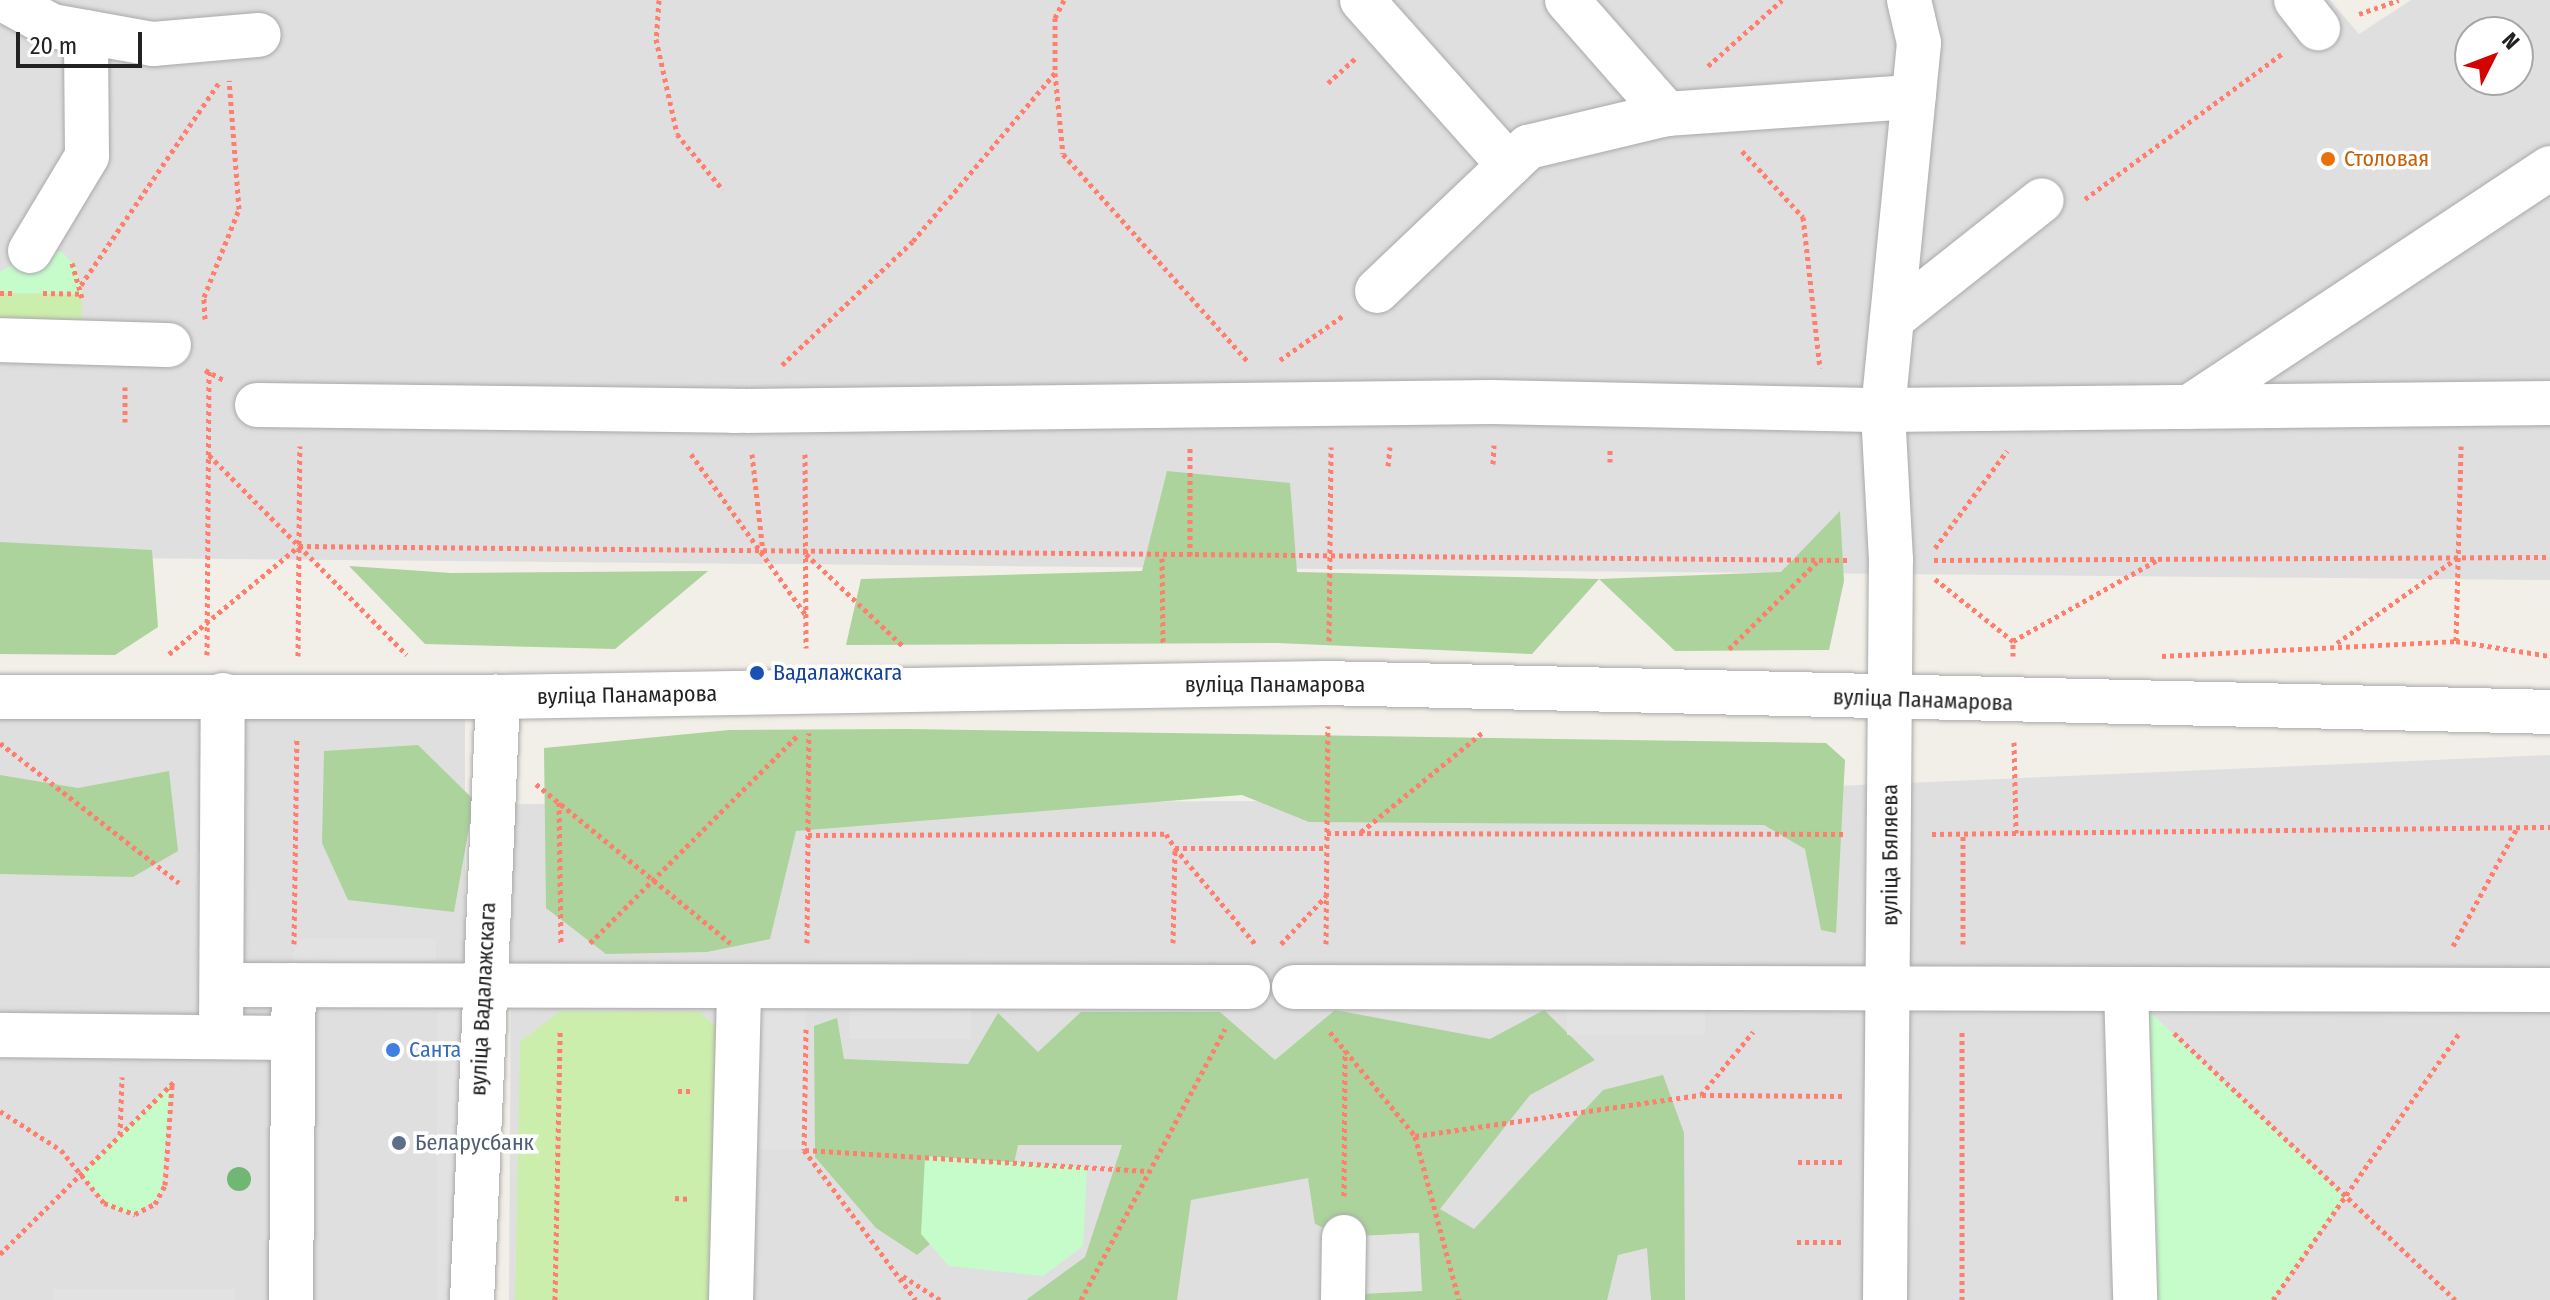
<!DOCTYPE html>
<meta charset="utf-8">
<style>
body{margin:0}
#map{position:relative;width:2550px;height:1300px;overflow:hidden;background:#f2efe8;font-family:"Fira Sans Condensed",sans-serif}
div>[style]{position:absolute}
.residential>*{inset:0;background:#e0dfdf;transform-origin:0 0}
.grass>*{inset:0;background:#cceead;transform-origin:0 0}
.forest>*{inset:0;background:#abd39b}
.park>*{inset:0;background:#c5fcca}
.parking>*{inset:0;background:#e2e2e2;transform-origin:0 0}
.path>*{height:5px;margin-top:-2.5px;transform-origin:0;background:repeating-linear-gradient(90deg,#ff7e6d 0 4px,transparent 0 8px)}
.roads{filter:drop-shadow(0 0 2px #a9a9a9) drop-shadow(0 0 2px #a9a9a9)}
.minor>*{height:44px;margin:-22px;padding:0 22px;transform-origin:22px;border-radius:22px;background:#fff}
.trees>*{width:24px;height:24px;margin:-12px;border-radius:50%;background:#70b773}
.dots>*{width:22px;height:22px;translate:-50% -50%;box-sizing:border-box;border:4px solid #fff;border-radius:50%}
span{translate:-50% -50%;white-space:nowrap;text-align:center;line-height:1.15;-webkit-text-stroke:7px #fff;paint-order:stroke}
.food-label{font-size:22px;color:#c56008}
.left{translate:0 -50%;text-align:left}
.transit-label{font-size:22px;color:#164399}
.street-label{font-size:22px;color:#222}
.shop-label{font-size:22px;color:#366cbe}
.service-label{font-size:22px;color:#4e5e75}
.north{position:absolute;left:2454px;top:16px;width:80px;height:80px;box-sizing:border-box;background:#fff;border:2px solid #a7a7a7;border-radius:50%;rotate:48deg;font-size:22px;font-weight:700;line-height:32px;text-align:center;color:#222}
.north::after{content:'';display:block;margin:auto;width:28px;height:36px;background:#d40300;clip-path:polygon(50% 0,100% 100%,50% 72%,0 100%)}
.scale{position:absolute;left:16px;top:32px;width:126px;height:36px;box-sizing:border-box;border:4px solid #222;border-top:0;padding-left:10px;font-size:24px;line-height:28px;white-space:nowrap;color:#222;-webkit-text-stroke:6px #fff;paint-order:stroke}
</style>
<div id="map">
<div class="residential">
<i style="clip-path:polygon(evenodd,0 0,2330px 0,2359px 34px,2411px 0,2550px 0,2550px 580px,0 557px,0 0,2470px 32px,2518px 32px,2518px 80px,2470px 80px,2470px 32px)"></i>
<i style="left:0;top:719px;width:465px;height:581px"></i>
<i style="clip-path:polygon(2550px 755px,2550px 1300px,509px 1300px,512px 804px,1514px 800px)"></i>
</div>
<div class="grass">
<i style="left:0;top:293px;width:82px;height:47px;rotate:1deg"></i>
<i style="clip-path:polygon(560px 1011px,700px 1012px,719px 1030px,712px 1300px,515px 1300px,520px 1042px)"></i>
</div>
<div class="forest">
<i style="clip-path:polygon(1167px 471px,1290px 483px,1297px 572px,1599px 579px,1781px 572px,1840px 511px,1844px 581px,1829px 650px,1675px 651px,1599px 579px,1532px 654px,1277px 643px,846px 645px,861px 579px,1142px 571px)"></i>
<i style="clip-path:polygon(0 542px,152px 550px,158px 627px,115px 655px,0 654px)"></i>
<i style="clip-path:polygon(349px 566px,451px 573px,708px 571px,615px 649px,425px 644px)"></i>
<i style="clip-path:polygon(908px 729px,1826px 743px,1845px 760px,1836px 933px,1821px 930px,1805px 849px,1764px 825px,1309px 822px,1242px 795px,796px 831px,770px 939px,707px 952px,606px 954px,546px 908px,544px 748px,729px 730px)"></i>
<i style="clip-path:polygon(418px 745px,474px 800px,454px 912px,348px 900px,322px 843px,324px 751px)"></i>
<i style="clip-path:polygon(169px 771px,178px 851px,133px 877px,0 874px,0 775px,78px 788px)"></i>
<i style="clip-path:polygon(1335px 1010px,1490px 1039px,1544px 1010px,1595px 1060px,1530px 1095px,1440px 1209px,1474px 1229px,1603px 1090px,1663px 1075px,1684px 1133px,1685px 1300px,1651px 1300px,1647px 1248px,1618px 1255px,1607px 1300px,1343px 1300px,1418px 1233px,1344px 1237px,1315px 1224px,1308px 1178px,1191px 1200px,1177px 1300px,1026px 1300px,1085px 1257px,1122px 1145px,1018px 1145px,1008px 1191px,972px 1208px,917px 1255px,876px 1228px,815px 1157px,814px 1026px,837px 1018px,844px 1059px,968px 1064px,998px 1013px,1038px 1052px,1081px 1012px,1220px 1012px,1275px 1060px)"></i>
</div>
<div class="park">
<i style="clip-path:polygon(41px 247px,62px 252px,76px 267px,82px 294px,0 293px,0 272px)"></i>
<i style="clip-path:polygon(2126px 989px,2345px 1197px,2273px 1300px,2135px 1300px)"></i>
<i style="clip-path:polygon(172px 1083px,161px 1195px,135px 1214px,113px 1210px,80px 1174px)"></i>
<i style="clip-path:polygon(925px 1156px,1087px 1167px,1083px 1246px,1043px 1276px,949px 1266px,921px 1234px)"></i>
</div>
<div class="parking">
<i style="left:294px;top:939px;width:142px;height:46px"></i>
<i style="left:739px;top:986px;width:67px;height:163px"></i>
<i style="left:849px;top:986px;width:122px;height:53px"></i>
<i style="left:1567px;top:987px;width:138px;height:48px"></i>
<i style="clip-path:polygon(481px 1009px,472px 1300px,437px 1300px,437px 1010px)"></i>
<i style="left:1419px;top:1233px;width:58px;height:75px;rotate:87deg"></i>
<i style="left:53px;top:1289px;width:182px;height:11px"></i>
</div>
<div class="path">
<i style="left:659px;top:0;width:39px;rotate:94deg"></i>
<i style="left:656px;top:39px;width:97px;rotate:77.5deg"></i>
<i style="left:677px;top:134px;width:72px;rotate:50.6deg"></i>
<i style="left:1064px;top:0;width:20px;rotate:117deg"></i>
<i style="left:1055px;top:18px;width:55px;rotate:90deg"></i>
<i style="left:1055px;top:73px;width:81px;rotate:84.4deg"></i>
<i style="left:1063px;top:154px;width:278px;rotate:48.3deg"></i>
<i style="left:2359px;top:14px;width:42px;rotate:-19.3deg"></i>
<i style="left:1708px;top:66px;width:99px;rotate:-41.7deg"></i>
<i style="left:1328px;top:83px;width:39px;rotate:-42deg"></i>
<i style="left:1742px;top:151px;width:90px;rotate:47.3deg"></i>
<i style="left:1803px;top:217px;width:152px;rotate:83.6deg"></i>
<i style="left:2085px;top:199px;width:246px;rotate:-36.4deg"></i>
<i style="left:72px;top:263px;width:36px;rotate:74deg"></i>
<i style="left:81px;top:285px;width:247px;rotate:-55.7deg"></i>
<i style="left:0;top:293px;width:13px"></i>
<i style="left:43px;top:293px;width:39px;rotate:1deg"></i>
<i style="left:205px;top:319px;width:22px;rotate:-93deg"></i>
<i style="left:204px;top:297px;width:95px;rotate:-68.3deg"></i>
<i style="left:239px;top:209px;width:129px;rotate:-94.4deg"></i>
<i style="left:1280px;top:360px;width:78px;rotate:-35.1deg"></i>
<i style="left:782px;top:365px;width:180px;rotate:-43.4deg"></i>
<i style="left:913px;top:241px;width:220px;rotate:-49.8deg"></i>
<i style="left:205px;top:370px;width:21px;rotate:28deg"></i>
<i style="left:125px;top:422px;width:35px;rotate:-90deg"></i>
<i style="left:1190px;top:448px;width:110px;rotate:90deg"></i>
<i style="left:691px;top:454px;width:198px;rotate:54.5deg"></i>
<i style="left:752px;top:454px;width:99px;rotate:83.6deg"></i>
<i style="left:805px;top:454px;width:194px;rotate:89.7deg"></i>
<i style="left:209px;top:455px;width:281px;rotate:45.3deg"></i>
<i style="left:1610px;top:462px;width:15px;rotate:-90deg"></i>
<i style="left:1493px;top:464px;width:19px;rotate:-87deg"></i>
<i style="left:1388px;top:466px;width:19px;rotate:-84deg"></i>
<i style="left:1935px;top:548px;width:121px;rotate:-53.4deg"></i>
<i style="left:806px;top:554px;width:134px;rotate:43.5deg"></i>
<i style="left:1162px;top:558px;width:87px;rotate:89.3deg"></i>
<i style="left:1934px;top:560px;width:616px;rotate:-0.28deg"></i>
<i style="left:1935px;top:579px;width:100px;rotate:38.5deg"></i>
<i style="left:1329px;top:641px;width:194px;rotate:-89.4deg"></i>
<i style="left:2013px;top:641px;width:167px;rotate:-29.3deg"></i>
<i style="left:2456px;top:641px;width:195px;rotate:-88.5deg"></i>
<i style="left:2337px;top:643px;width:151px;rotate:-35.3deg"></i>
<i style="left:1729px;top:649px;width:125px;rotate:-44.7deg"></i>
<i style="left:169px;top:654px;width:169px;rotate:-39.7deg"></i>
<i style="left:299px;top:546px;width:1549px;rotate:0.52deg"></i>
<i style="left:207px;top:655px;width:286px;rotate:-89.6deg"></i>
<i style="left:298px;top:656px;width:210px;rotate:-89.5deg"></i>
<i style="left:2013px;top:656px;width:15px;rotate:-90deg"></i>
<i style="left:2162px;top:656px;width:294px;rotate:-2.9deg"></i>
<i style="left:2456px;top:641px;width:95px;rotate:9.1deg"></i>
<i style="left:2014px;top:742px;width:91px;rotate:88.7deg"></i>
<i style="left:0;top:743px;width:227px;rotate:38deg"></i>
<i style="left:536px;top:784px;width:251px;rotate:39.3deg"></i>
<i style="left:559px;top:802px;width:141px;rotate:89.2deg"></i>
<i style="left:1361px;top:832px;width:158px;rotate:-39.3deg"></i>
<i style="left:1327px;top:833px;width:519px;rotate:0.11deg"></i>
<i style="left:1932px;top:834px;width:618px;rotate:-0.65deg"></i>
<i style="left:808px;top:835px;width:358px;rotate:-0.2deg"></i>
<i style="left:1166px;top:834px;width:17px;rotate:57deg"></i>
<i style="left:1175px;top:848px;width:152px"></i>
<i style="left:1175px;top:848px;width:126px;rotate:50.1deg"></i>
<i style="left:590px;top:943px;width:294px;rotate:-45deg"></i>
<i style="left:807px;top:943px;width:210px;rotate:-89.5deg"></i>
<i style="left:1173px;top:943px;width:94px;rotate:-88.8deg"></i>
<i style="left:294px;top:944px;width:206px;rotate:-89.2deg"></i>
<i style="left:1281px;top:944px;width:66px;rotate:-46.8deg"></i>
<i style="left:1326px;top:944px;width:218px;rotate:-89.5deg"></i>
<i style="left:1963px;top:944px;width:111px;rotate:-90deg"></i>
<i style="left:2453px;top:946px;width:134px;rotate:-61.5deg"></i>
<i style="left:806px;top:1029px;width:121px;rotate:90.9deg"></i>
<i style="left:804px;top:1150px;width:187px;rotate:53.3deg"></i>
<i style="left:1330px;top:1032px;width:134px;rotate:50.7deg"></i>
<i style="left:1415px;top:1136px;width:170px;rotate:75deg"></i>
<i style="left:2174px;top:1033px;width:388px;rotate:43.5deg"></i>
<i style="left:678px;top:1091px;width:15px"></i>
<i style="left:1702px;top:1095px;width:142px;rotate:0.4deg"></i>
<i style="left:0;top:1111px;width:72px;rotate:32.6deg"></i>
<i style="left:61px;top:1150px;width:68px;rotate:50.9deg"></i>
<i style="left:104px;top:1203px;width:33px;rotate:20deg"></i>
<i style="left:135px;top:1214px;width:22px;rotate:-27deg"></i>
<i style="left:155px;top:1204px;width:21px;rotate:-62deg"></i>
<i style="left:165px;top:1185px;width:101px;rotate:-86deg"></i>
<i style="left:120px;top:1135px;width:58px;rotate:-88deg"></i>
<i style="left:1415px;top:1136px;width:289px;rotate:-8.2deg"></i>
<i style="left:1701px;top:1095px;width:82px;rotate:-50.5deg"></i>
<i style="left:805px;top:1150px;width:344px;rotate:3.5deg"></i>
<i style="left:1798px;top:1162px;width:47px"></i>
<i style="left:1344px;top:1196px;width:146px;rotate:-89.6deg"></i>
<i style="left:675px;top:1198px;width:15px;rotate:4deg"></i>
<i style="left:1797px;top:1242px;width:47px"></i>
<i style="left:0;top:1254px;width:247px;rotate:-44.7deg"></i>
<i style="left:903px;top:1276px;width:44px;rotate:33deg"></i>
<i style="left:555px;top:1300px;width:271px;rotate:-88.9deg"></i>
<i style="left:1081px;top:1300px;width:307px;rotate:-62deg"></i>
<i style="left:1962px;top:1300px;width:270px;rotate:-90deg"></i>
<i style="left:2273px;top:1300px;width:327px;rotate:-55.1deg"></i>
</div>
<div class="roads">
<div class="minor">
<i style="left:4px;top:0;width:55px;rotate:28.4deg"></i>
<i style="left:52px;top:26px;width:103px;rotate:10.1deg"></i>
<i style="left:153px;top:44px;width:106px;rotate:-4.9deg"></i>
<i style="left:1362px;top:0;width:221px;rotate:48.3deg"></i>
<i style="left:1567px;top:0;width:152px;rotate:48.7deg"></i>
<i style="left:2296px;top:0;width:36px;rotate:52deg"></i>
<i style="left:30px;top:251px;width:111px;rotate:-59deg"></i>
<i style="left:87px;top:156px;width:124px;rotate:-90.5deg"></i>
<i style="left:1377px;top:291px;width:209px;rotate:-43.6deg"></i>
<i style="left:1528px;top:147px;width:143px;rotate:-13.4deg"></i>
<i style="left:1667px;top:114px;width:247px;rotate:-4deg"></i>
<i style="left:1892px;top:319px;width:191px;rotate:-38.4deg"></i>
<i style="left:0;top:340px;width:169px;rotate:1.7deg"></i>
<i style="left:257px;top:405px;width:477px;rotate:0.7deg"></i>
<i style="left:734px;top:411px;width:758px;rotate:-0.68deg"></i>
<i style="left:1492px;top:402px;width:391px;rotate:1.2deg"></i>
<i style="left:1883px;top:410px;width:667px;rotate:-0.6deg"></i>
<i style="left:2189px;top:407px;width:433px;rotate:-33.5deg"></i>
<i style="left:0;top:697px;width:498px"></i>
<i style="left:498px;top:697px;width:825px;rotate:-0.97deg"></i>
<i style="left:1323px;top:683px;width:1227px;rotate:1.35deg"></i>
<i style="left:222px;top:985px;width:1026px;rotate:0.11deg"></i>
<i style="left:1294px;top:987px;width:1256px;rotate:0.14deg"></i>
<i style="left:2126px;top:989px;width:311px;rotate:88.3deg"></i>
<i style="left:0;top:1035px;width:293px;rotate:0.6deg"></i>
<i style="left:221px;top:1036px;width:341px;rotate:-89.7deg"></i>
<i style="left:291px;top:1300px;width:315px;rotate:-89.5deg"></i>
<i style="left:472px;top:1300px;width:604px;rotate:-87.53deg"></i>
<i style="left:731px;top:1300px;width:314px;rotate:-88.5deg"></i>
<i style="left:1343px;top:1300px;width:63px;rotate:-89.1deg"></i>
<i style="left:1885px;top:1300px;width:740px;rotate:-89.54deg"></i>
<i style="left:1891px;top:560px;width:150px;rotate:-93.1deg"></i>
<i style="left:1883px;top:410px;width:369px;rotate:-84.4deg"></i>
<i style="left:1919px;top:43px;width:44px;rotate:-103.1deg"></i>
</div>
</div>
<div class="trees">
<i style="left:239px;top:1179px"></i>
</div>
<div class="dots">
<i style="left:2328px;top:159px;background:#e8710a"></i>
<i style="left:757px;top:673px;background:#1a4fb4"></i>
<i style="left:393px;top:1050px;background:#3f7fe0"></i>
<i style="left:399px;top:1143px;background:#5c6f8a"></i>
</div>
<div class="food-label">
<span class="left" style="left:2344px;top:159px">Столовая</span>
</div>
<div class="transit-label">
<span class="left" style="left:773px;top:673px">Вадалажскага</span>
</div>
<div class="street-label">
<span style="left:1275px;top:685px">вуліца Панамарова</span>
<span style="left:627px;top:695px;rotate:-1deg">вуліца Панамарова</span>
<span style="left:1923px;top:700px;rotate:2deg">вуліца Панамарова</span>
<span style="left:1890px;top:855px;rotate:-90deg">вуліца Бяляева</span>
<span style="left:483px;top:999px;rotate:-87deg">вуліца Вадалажскага</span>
</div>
<div class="shop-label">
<span class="left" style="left:409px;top:1050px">Санта</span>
</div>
<div class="service-label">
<span class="left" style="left:415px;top:1143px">Беларусбанк</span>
</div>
<div class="north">N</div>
<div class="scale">20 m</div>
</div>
